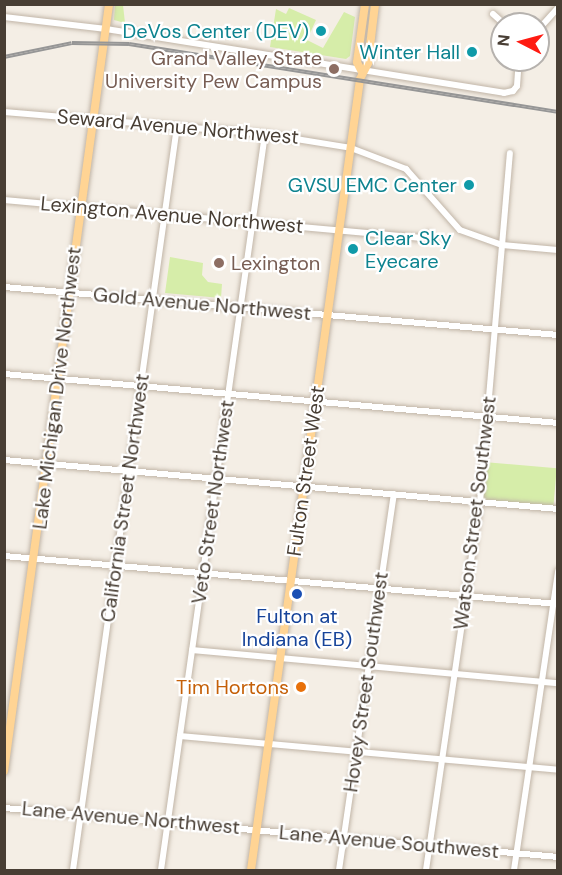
<!DOCTYPE html>
<style>
body{margin:0}
#map{position:relative;width:562px;height:875px;overflow:hidden;background:#f4eee5;font-family:"DM Sans",sans-serif}
div>[style]{position:absolute}
.green>*{inset:0;background:#d6eda9;transform-origin:0 0}
.roads{filter:drop-shadow(0 0 2px #c1b5a7) drop-shadow(0 0 2px #c1b5a7)}
.minor>*{height:6px;margin:-3px;padding:0 3px;transform-origin:3px;border-radius:3px;background:#fff}
.major>*{height:8px;margin:-4px;padding:0 4px;transform-origin:4px;border-radius:4px;background:#ffd494}
.rail>*{height:4px;margin-top:-2px;transform-origin:0;background:repeating-linear-gradient(90deg,#fff 0 4.5px,#969696 0 9px);box-sizing:border-box;border-block:2px solid #969696}
.dots>*{width:16px;height:16px;translate:-50% -50%;box-sizing:border-box;border:3px solid #fff;border-radius:50%}
span{translate:-50% -50%;white-space:nowrap;text-align:center;line-height:1.15;-webkit-text-stroke:4.5px #fff;paint-order:stroke}
.culture-label{font-size:20px;color:#0d838f}
.right{translate:-100% -50%;text-align:right}
.left{translate:0 -50%;text-align:left}
.education-label{font-size:20px;color:#785e54}
.street-label{font-size:20px;color:#483e34}
.transit-label{font-size:20px;color:#164399}
.food-label{font-size:20px;color:#c56008}
.frame{position:absolute;inset:0;border:6px solid #483e34;pointer-events:none}
.north{position:absolute;left:490px;top:12px;width:60px;height:60px;box-sizing:border-box;background:#fff;border:2px solid #b6b2ae;border-radius:50%;rotate:276deg;font-size:16px;font-weight:700;line-height:24px;text-align:center;color:#483e34}
.north::after{content:'';display:block;margin:auto;width:21px;height:27px;background:#ff1b12;clip-path:polygon(50% 0,100% 100%,50% 72%,0 100%)}
</style>
<div id="map">
<div class="green">
<i style="clip-path:polygon(115px 5px,123px 5px,125px 23px,114px 20px)"></i>
<i style="clip-path:polygon(289px 8px,316px 20px,307px 40px,323px 48px,344px 12px,355px 17px,350px 56px,346px 59px,270px 47px,276px 9px,286px 14px)"></i>
<i style="clip-path:polygon(170px 257px,203px 263px,202px 275px,208px 282px,222px 284px,221px 298px,165px 293px)"></i>
<i style="left:484px;top:462px;width:73px;height:40px;rotate:5deg"></i>
</div>
<div class="roads">
<div class="minor">
<i style="left:493px;top:14px;width:15px;rotate:42deg"></i>
<i style="left:4px;top:17px;width:103px;rotate:6.7deg"></i>
<i style="left:106px;top:29px;width:403px;rotate:9.1deg"></i>
<i style="left:504px;top:93px;width:9px;rotate:-13deg"></i>
<i style="left:513px;top:91px;width:6px;rotate:-51deg"></i>
<i style="left:517px;top:86px;width:26px;rotate:-86deg"></i>
<i style="left:538px;top:30px;width:30px;rotate:-48deg"></i>
<i style="left:4px;top:112px;width:262px;rotate:4.8deg"></i>
<i style="left:265px;top:134px;width:87px;rotate:9.2deg"></i>
<i style="left:351px;top:148px;width:59px;rotate:20.9deg"></i>
<i style="left:406px;top:169px;width:81px;rotate:48.5deg"></i>
<i style="left:460px;top:230px;width:45px;rotate:19.7deg"></i>
<i style="left:502px;top:245px;width:56px;rotate:5.1deg"></i>
<i style="left:4px;top:200px;width:417px;rotate:5.2deg"></i>
<i style="left:419px;top:238px;width:11px;rotate:-22deg"></i>
<i style="left:4px;top:287px;width:556px;rotate:4.95deg"></i>
<i style="left:4px;top:374px;width:556px;rotate:5.05deg"></i>
<i style="left:4px;top:460px;width:556px;rotate:5.05deg"></i>
<i style="left:4px;top:556px;width:556px;rotate:4.95deg"></i>
<i style="left:192px;top:650px;width:367px;rotate:5.2deg"></i>
<i style="left:180px;top:736px;width:380px;rotate:5.1deg"></i>
<i style="left:4px;top:808px;width:556px;rotate:5.05deg"></i>
<i style="left:73px;top:870px;width:751px;rotate:-82.04deg"></i>
<i style="left:161px;top:870px;width:743px;rotate:-81.96deg"></i>
<i style="left:339px;top:870px;width:380px;rotate:-81.7deg"></i>
<i style="left:426px;top:870px;width:372px;rotate:-81.7deg"></i>
<i style="left:480px;top:502px;width:350px;rotate:-85.1deg"></i>
<i style="left:514px;top:870px;width:302px;rotate:-81.6deg"></i>
</div>
<div class="major">
<i style="left:362px;top:72px;width:11px;rotate:-117deg"></i>
<i style="left:357px;top:62px;width:59px;rotate:-82.1deg"></i>
<i style="left:4px;top:771px;width:774px;rotate:-82.2deg"></i>
<i style="left:251px;top:870px;width:798px;rotate:-82.15deg"></i>
<i style="left:360px;top:79px;width:18px;rotate:-63deg"></i>
<i style="left:368px;top:63px;width:59px;rotate:-83.2deg"></i>
</div>
</div>
<div class="rail">
<i style="left:4px;top:57px;width:69px;rotate:-11.6deg"></i>
<i style="left:72px;top:43px;width:57px;rotate:1deg"></i>
<i style="left:129px;top:44px;width:434px;rotate:9deg"></i>
</div>
<div class="dots">
<i style="left:321px;top:31px;background:#0f9aa8"></i>
<i style="left:472px;top:52px;background:#0f9aa8"></i>
<i style="left:334px;top:69px;background:#8d6e63"></i>
<i style="left:469px;top:185px;background:#0f9aa8"></i>
<i style="left:353px;top:249px;background:#0f9aa8"></i>
<i style="left:219px;top:263px;background:#8d6e63"></i>
<i style="left:297px;top:594px;background:#1a4fb4"></i>
<i style="left:301px;top:687px;background:#e8710a"></i>
</div>
<div class="culture-label">
<span class="right" style="left:309px;top:31px">DeVos Center (DEV)</span>
<span class="right" style="left:460px;top:52px">Winter Hall</span>
<span class="right" style="left:457px;top:185px">GVSU EMC Center</span>
<span class="left" style="left:365px;top:250px">Clear Sky<br>Eyecare</span>
</div>
<div class="education-label">
<span class="right" style="left:322px;top:70px">Grand Valley State<br>University Pew Campus</span>
<span class="left" style="left:231px;top:263px">Lexington</span>
</div>
<div class="street-label">
<span style="left:178px;top:127px;rotate:5deg">Seward Avenue Northwest</span>
<span style="left:172px;top:215px;rotate:5deg">Lexington Avenue Northwest</span>
<span style="left:202px;top:304px;rotate:5deg">Gold Avenue Northwest</span>
<span style="left:57px;top:388px;rotate:-83deg">Lake Michigan Drive Northwest</span>
<span style="left:306px;top:471px;rotate:-82deg">Fulton Street West</span>
<span style="left:125px;top:498px;rotate:-82deg">California Street Northwest</span>
<span style="left:213px;top:502px;rotate:-82deg">Veto Street Northwest</span>
<span style="left:475px;top:513px;rotate:-83deg">Watson Street Southwest</span>
<span style="left:366px;top:682px;rotate:-82deg">Hovey Street Southwest</span>
<span style="left:131px;top:818px;rotate:5deg">Lane Avenue Northwest</span>
<span style="left:389px;top:842px;rotate:5deg">Lane Avenue Southwest</span>
</div>
<div class="transit-label">
<span style="left:297px;top:628px">Fulton at<br>Indiana (EB)</span>
</div>
<div class="food-label">
<span class="right" style="left:289px;top:687px">Tim Hortons</span>
</div>
<div class="frame"></div>
<div class="north">N</div>
</div>
